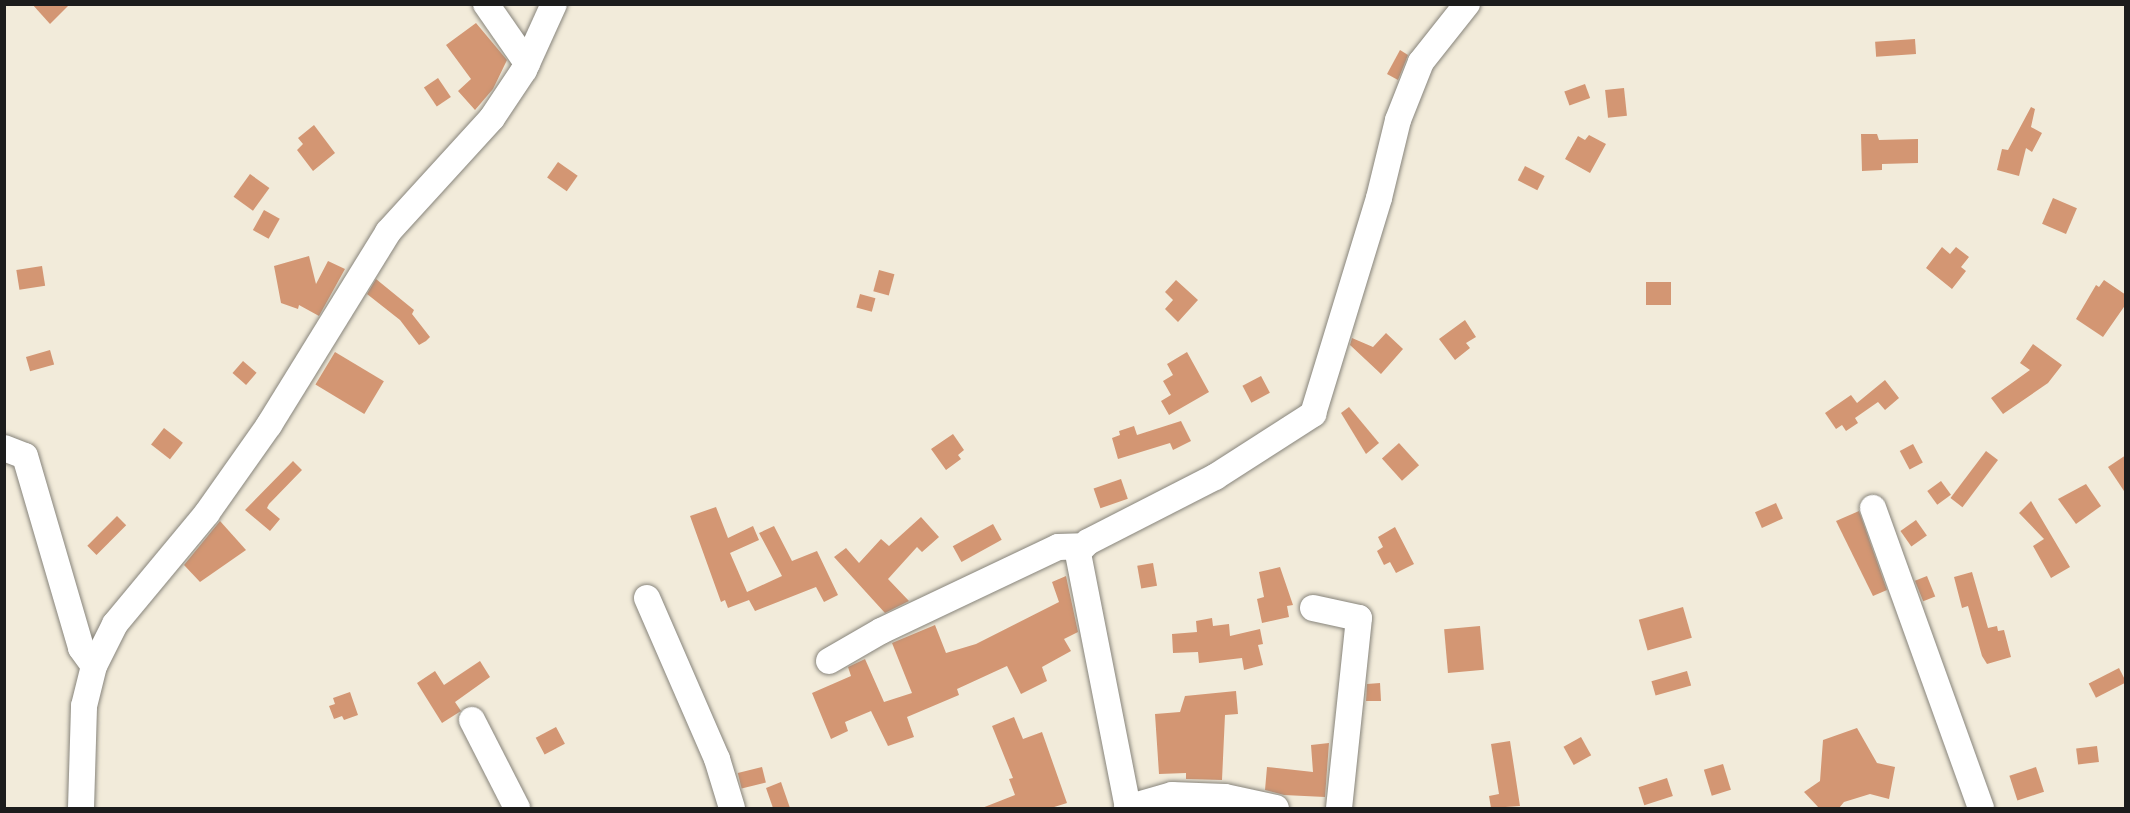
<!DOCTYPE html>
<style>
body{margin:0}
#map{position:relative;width:2130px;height:813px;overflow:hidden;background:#f2ebda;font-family:Pangolin,sans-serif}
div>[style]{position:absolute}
.building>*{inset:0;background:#d39673;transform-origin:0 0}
.roads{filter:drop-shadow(0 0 2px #87847b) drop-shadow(0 0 2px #87847b)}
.minor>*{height:26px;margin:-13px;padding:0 13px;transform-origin:13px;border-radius:13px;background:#fff}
span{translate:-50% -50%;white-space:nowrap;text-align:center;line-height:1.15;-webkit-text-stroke:5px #f6f6f2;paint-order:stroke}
.frame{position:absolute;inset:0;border:6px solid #1c1c1c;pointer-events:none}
</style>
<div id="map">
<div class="building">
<i style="clip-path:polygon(32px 4px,70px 4px,50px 24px)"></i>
<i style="clip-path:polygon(476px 23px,507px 60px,493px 89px,475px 110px,458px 91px,471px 79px,446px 45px)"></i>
<i style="left:1915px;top:39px;width:15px;height:40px;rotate:86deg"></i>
<i style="clip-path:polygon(1400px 50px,1408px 55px,1398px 80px,1387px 74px)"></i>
<i style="left:438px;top:78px;width:23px;height:17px;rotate:56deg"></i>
<i style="left:1585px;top:84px;width:15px;height:22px;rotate:70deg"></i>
<i style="left:1624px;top:88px;width:28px;height:19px;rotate:84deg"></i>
<i style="clip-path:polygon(2031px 107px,2035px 109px,2031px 127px,2042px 133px,2032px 152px,2026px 148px,2019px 176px,1997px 170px,2002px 149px,2008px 150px)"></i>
<i style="clip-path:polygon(314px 125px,335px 153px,313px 171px,297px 150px,303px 144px,298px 138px)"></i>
<i style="clip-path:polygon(1861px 134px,1877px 134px,1879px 140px,1918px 139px,1918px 163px,1882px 164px,1882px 170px,1862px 171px)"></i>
<i style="clip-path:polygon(1589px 135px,1606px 144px,1590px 173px,1565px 159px,1578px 136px,1585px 140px)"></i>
<i style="left:558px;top:162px;width:24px;height:19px;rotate:35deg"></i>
<i style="left:1525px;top:166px;width:22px;height:16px;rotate:27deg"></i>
<i style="left:250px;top:174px;width:24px;height:28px;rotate:36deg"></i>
<i style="left:2053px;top:198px;width:26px;height:28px;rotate:23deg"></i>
<i style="left:264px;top:210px;width:18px;height:23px;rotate:29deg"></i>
<i style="clip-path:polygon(1942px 247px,1950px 254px,1956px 247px,1969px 257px,1961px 267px,1966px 271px,1952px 289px,1926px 268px)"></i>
<i style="clip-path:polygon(309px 256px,316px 284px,328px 261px,345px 269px,319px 316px,299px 305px,298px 309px,281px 303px,274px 266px)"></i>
<i style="left:42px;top:266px;width:20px;height:26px;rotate:81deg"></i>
<i style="left:879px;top:270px;width:16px;height:22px;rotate:15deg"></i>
<i style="clip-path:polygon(376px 279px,414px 310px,412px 314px,430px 337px,426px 341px,419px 345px,400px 320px,367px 294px)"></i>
<i style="clip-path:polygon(1176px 280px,1198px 300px,1178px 322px,1165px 309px,1173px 300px,1165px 292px)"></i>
<i style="clip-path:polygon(2104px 280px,2126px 295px,2126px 304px,2103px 337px,2076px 319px,2096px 285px,2099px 287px)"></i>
<i style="left:1646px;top:282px;width:25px;height:23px"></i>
<i style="left:860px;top:294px;width:16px;height:14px;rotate:15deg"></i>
<i style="clip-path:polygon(1465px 320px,1476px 337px,1466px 343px,1470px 348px,1455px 360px,1439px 339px)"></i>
<i style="clip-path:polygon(1386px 333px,1403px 349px,1381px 374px,1350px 345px,1352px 338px,1373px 347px)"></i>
<i style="clip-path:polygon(2033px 344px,2062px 365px,2048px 383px,2003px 414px,1991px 398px,2030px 370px,2020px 363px)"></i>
<i style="left:50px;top:350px;width:15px;height:25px;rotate:74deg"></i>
<i style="left:335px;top:352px;width:57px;height:38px;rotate:31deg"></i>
<i style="clip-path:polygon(1187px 352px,1209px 392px,1169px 415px,1161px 401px,1171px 395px,1163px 381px,1173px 375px,1167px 364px)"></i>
<i style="left:243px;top:361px;width:18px;height:16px;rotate:41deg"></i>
<i style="left:1261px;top:376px;width:19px;height:21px;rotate:62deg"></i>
<i style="clip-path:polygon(1885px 380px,1899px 398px,1885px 410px,1878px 402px,1855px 418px,1858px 423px,1846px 431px,1842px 425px,1836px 429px,1825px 413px,1851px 395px,1857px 403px)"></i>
<i style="clip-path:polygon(1349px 407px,1379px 443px,1366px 454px,1341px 413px)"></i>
<i style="clip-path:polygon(1181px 421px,1191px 441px,1173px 450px,1170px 443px,1118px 459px,1112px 438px,1120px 435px,1119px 431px,1134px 426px,1137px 435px)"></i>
<i style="left:164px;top:428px;width:24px;height:21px;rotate:38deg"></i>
<i style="clip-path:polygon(953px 434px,964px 450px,958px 455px,961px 459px,946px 470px,931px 449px)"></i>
<i style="left:1399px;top:443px;width:30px;height:23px;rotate:48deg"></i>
<i style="left:1913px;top:444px;width:21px;height:15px;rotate:62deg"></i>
<i style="left:1986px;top:451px;width:15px;height:59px;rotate:37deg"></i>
<i style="clip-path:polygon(2126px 455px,2126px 494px,2108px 467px)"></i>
<i style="clip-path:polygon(293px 461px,302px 470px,269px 504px,267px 508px,280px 519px,270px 531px,245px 510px)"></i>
<i style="left:1121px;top:479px;width:21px;height:29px;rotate:71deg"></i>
<i style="left:1941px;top:481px;width:17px;height:17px;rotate:54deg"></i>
<i style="clip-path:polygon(2086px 484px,2101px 506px,2076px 524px,2058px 499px)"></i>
<i style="clip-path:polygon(2031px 501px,2070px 567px,2051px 578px,2033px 546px,2044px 539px,2019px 513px)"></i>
<i style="left:1776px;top:503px;width:17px;height:23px;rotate:66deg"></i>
<i style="clip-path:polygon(716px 507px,728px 538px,753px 526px,759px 540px,730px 553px,747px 592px,782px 576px,759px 533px,774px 526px,792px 561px,817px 551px,838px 595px,824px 602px,816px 587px,755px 611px,749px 600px,728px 608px,725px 600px,721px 602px,690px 516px)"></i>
<i style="clip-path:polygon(1859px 511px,1887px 590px,1873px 596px,1836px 521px)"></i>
<i style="left:117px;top:516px;width:13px;height:42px;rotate:45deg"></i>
<i style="clip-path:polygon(921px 517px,939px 537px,922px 552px,917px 547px,888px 579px,909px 601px,885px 613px,834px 557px,846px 548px,859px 563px,881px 539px,889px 546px)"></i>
<i style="left:1916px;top:520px;width:19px;height:19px;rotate:55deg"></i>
<i style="clip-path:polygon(220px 521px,246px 550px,200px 582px,184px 565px)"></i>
<i style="left:993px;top:524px;width:18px;height:46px;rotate:61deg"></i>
<i style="clip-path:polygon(1395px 527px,1414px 564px,1396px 573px,1390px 562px,1384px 565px,1377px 551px,1383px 547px,1378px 537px)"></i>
<i style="left:1153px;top:563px;width:23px;height:16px;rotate:80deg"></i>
<i style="clip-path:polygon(1280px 567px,1293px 605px,1287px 606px,1289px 617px,1262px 623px,1257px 599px,1264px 597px,1259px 572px)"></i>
<i style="clip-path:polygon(1972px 572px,1988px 628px,1997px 626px,1998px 631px,2004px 630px,2011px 657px,1987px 664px,1982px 656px,1968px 606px,1962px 608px,1954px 577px)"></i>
<i style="clip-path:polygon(1066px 576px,1078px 632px,1064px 639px,1071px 651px,1042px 667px,1047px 681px,1021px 694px,1007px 666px,957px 689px,959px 695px,907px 717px,914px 737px,888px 746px,871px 711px,845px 722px,848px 731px,831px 739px,812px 693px,851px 676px,848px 667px,865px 659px,884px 702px,912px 693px,892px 643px,935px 625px,946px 653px,976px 644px,1059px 602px,1052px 582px)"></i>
<i style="left:1927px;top:576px;width:22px;height:13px;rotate:68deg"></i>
<i style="left:1683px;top:607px;width:32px;height:46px;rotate:74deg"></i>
<i style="clip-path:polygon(1212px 618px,1213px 626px,1229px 624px,1230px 636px,1260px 629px,1263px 644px,1258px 645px,1263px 665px,1244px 670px,1242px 658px,1199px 663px,1198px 652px,1173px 653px,1172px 634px,1197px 632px,1196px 621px)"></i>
<i style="left:1480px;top:626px;width:44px;height:36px;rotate:85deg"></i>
<i style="clip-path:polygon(480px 661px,490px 677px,455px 702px,461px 711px,442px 723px,417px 683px,435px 671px,444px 685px)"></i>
<i style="left:2119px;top:668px;width:16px;height:34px;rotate:63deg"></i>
<i style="left:1687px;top:671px;width:15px;height:37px;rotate:74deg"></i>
<i style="clip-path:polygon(1380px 683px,1381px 701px,1366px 701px,1367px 684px)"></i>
<i style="clip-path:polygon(1236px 691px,1238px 714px,1225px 715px,1222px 780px,1186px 779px,1186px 773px,1159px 774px,1155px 714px,1180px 712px,1185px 696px)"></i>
<i style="clip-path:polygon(350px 692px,358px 715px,344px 720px,342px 716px,334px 719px,329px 706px,335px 704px,333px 698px)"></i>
<i style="clip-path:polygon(1014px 717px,1023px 739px,1042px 732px,1067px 803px,1051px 808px,982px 808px,1015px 795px,1009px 779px,1013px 778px,992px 726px)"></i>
<i style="left:556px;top:727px;width:19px;height:23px;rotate:62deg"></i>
<i style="clip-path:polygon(1857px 728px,1877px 763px,1895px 767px,1889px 799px,1870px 794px,1844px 802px,1839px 808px,1819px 808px,1804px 792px,1820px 781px,1823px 740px)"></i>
<i style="left:1581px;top:737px;width:21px;height:20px;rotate:61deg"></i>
<i style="clip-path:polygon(1510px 741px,1520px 806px,1491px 808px,1489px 796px,1499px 794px,1491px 744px)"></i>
<i style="clip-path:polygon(1329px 743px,1325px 797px,1284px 795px,1265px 790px,1267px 767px,1313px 772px,1311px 745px)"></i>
<i style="left:2097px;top:746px;width:16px;height:21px;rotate:83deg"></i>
<i style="left:1723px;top:764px;width:27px;height:20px;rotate:73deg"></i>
<i style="left:762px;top:767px;width:16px;height:25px;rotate:76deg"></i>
<i style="left:2036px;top:767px;width:26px;height:28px;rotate:72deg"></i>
<i style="left:1667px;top:778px;width:19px;height:30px;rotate:72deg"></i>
<i style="clip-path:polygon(781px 782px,790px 808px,773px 808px,766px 788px)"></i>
</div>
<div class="roads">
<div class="minor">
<i style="left:486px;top:4px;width:72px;rotate:55.2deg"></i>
<i style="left:4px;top:448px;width:22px;rotate:21deg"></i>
<i style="left:25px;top:456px;width:200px;rotate:73.7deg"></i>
<i style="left:81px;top:648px;width:22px;rotate:54deg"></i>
<i style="left:1873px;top:508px;width:319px;rotate:70.2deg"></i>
<i style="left:647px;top:598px;width:176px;rotate:66.5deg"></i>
<i style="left:717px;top:759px;width:51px;rotate:73deg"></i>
<i style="left:1313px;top:608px;width:47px;rotate:12.3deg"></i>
<i style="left:1359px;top:618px;width:191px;rotate:96deg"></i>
<i style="left:829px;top:661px;width:60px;rotate:-30deg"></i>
<i style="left:881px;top:631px;width:196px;rotate:-25.4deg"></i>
<i style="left:1058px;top:547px;width:24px;rotate:-2deg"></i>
<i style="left:472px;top:720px;width:99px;rotate:62.9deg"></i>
<i style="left:81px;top:808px;width:102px;rotate:-88.3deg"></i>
<i style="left:84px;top:706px;width:41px;rotate:-76deg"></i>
<i style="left:94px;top:666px;width:47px;rotate:-63.4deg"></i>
<i style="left:115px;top:624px;width:144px;rotate:-50.3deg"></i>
<i style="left:207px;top:513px;width:108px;rotate:-54.8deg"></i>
<i style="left:269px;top:425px;width:227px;rotate:-58.3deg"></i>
<i style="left:388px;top:232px;width:154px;rotate:-47.6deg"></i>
<i style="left:492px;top:118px;width:58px;rotate:-56.3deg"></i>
<i style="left:524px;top:70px;width:72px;rotate:-65.6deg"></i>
<i style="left:1127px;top:808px;width:47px;rotate:-16.1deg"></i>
<i style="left:1172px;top:795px;width:53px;rotate:2.2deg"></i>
<i style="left:1225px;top:797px;width:52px;rotate:12.2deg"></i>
<i style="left:1128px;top:808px;width:261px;rotate:-101.1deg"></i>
<i style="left:1078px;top:552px;width:14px;rotate:-45deg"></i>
<i style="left:1088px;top:542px;width:143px;rotate:-27.1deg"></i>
<i style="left:1215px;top:477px;width:117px;rotate:-32.7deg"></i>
<i style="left:1313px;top:414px;width:226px;rotate:-73deg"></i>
<i style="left:1379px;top:198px;width:80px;rotate:-76.3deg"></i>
<i style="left:1398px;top:120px;width:62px;rotate:-68.4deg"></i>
<i style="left:1421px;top:62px;width:74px;rotate:-51.6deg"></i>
</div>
</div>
<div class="frame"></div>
</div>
